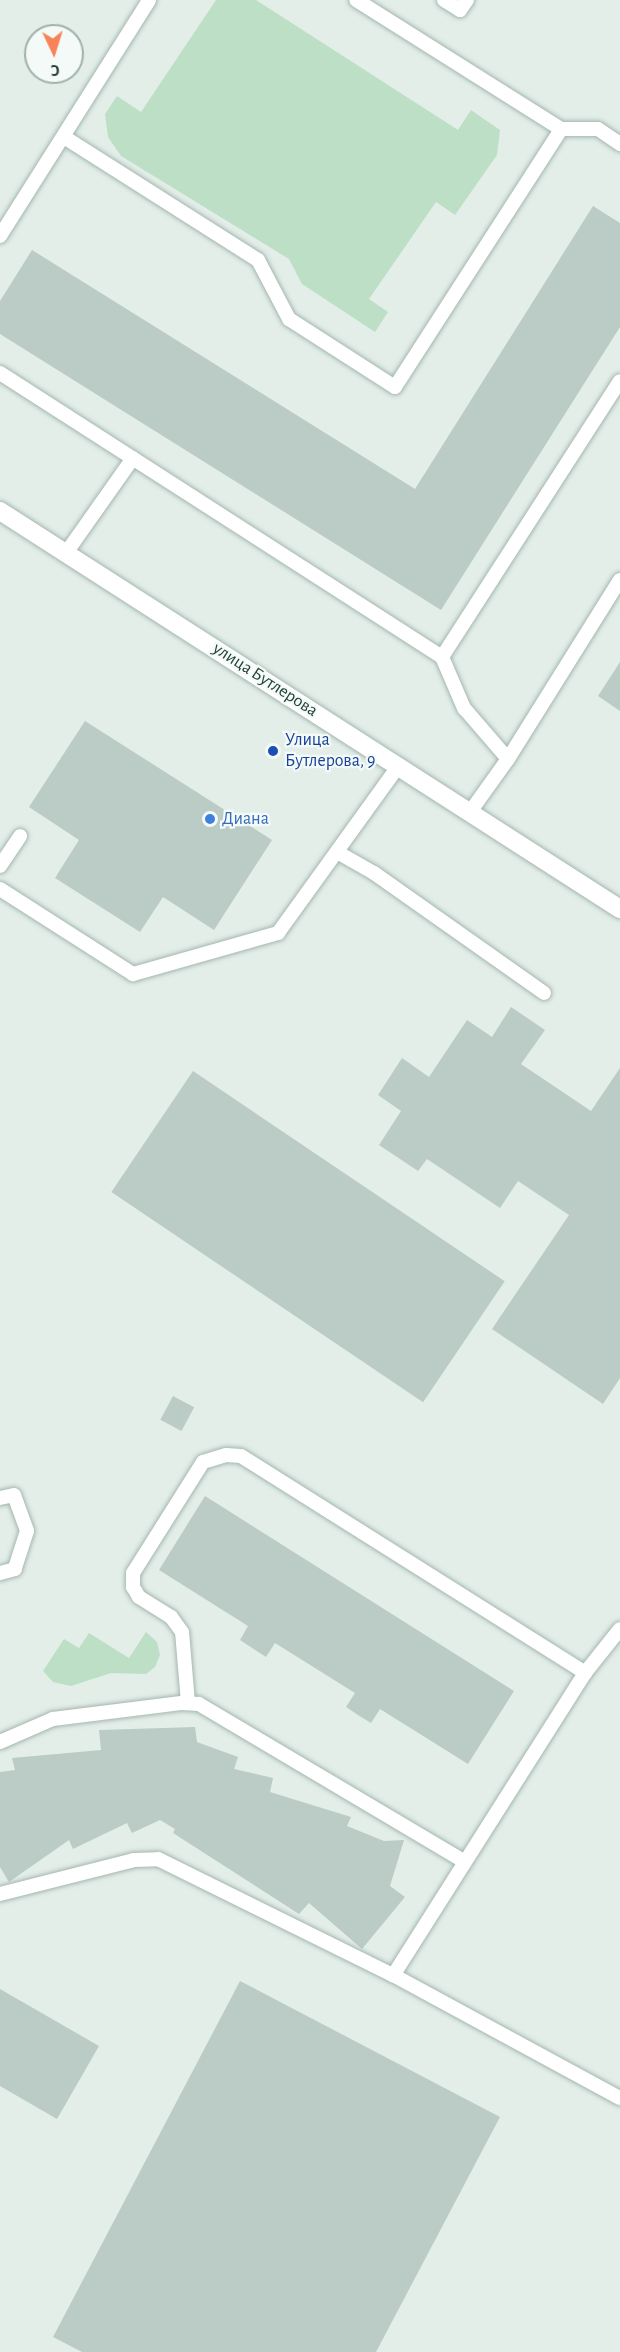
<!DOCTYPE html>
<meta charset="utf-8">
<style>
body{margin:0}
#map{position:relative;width:620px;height:2352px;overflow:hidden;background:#e3eee9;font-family:"Alegreya Sans",sans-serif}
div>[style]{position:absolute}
.green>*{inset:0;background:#bcdfc6}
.building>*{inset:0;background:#bbcbc5;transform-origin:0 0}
.roads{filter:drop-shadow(0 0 2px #a5b6b1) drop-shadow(0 0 2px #a5b6b1)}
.lane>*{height:14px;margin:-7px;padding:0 7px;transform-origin:7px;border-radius:7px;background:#fff}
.secondary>*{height:18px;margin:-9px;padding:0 9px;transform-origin:9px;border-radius:9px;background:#fff}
.dots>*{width:16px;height:16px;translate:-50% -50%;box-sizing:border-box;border:3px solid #f4faf7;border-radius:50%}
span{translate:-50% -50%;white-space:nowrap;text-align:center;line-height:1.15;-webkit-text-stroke:4.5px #f4faf7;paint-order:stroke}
.street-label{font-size:18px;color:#224039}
.transit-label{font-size:18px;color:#164399}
.left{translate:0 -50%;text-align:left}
.shop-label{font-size:18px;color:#366cbe}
.north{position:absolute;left:24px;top:24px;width:60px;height:60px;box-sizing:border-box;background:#f4faf7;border:2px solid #a0b0ab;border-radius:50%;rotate:176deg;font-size:16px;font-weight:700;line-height:24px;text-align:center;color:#224039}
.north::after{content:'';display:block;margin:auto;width:21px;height:27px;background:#f78358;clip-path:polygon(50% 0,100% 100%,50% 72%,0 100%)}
</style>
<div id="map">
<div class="green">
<i style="clip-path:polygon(216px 0,256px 0,458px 130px,471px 110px,500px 130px,497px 155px,455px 215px,436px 202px,369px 299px,388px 312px,375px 332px,302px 284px,289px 259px,121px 156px,108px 137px,105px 114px,117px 96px,141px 112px)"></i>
<i style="clip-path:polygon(146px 1632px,157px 1642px,160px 1655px,155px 1667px,146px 1674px,111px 1673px,71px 1686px,53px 1682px,43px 1671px,64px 1639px,79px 1648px,89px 1633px,129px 1658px)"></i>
</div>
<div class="building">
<i style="clip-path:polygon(593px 206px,620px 223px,620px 327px,441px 610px,0 334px,0 301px,32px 250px,415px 489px)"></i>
<i style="clip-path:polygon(620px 662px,620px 711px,598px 696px)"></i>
<i style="clip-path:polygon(85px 721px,272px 840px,214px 930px,163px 897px,140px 932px,55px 878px,79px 840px,29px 807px)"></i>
<i style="clip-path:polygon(511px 1007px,545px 1030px,521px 1064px,591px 1111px,620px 1068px,620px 1378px,603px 1404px,492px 1329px,569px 1215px,518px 1181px,500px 1208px,427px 1159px,418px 1171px,379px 1145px,401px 1111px,378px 1095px,402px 1058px,429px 1077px,467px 1020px,492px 1037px)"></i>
<i style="left:193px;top:1071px;width:376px;height:146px;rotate:34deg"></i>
<i style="left:173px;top:1396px;width:24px;height:27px;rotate:28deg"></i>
<i style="clip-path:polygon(205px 1496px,514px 1691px,468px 1764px,380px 1709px,371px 1723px,358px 1715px,346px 1707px,355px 1693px,275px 1643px,266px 1657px,240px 1640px,248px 1626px,159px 1570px)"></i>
<i style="clip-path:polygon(195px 1727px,197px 1742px,238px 1757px,234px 1769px,273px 1778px,270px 1792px,351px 1817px,347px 1826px,384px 1841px,404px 1840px,390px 1886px,405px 1897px,362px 1949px,309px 1903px,299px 1914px,173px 1833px,175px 1829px,160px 1820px,132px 1833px,127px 1823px,73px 1849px,69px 1840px,9px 1882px,0 1867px,0 1772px,15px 1770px,12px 1758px,101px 1750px,99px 1730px)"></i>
<i style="clip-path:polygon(240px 1981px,500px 2117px,376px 2352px,82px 2352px,53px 2337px)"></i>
<i style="clip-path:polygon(0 1989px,99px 2046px,57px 2119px,0 2086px)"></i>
</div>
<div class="roads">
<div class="lane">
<i style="left:444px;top:0;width:19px;rotate:32deg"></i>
<i style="left:460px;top:10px;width:12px;rotate:-55deg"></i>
<i style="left:561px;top:129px;width:37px"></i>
<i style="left:598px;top:129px;width:27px;rotate:34deg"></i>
<i style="left:64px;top:137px;width:230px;rotate:32.4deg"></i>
<i style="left:258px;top:260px;width:67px;rotate:62.3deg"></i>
<i style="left:289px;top:319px;width:126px;rotate:32.7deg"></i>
<i style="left:395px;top:387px;width:307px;rotate:-57.2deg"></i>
<i style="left:561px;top:129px;width:242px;rotate:-147.8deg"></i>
<i style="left:0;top:236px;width:279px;rotate:-57.7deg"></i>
<i style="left:0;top:373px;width:525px;rotate:32.72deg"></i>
<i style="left:442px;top:657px;width:328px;rotate:-57.2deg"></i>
<i style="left:66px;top:553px;width:116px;rotate:-54.8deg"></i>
<i style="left:442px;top:657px;width:56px;rotate:66.7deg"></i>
<i style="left:464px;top:708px;width:67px;rotate:49.2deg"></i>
<i style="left:470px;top:812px;width:65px;rotate:-54.4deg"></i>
<i style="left:508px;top:759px;width:211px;rotate:-58deg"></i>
<i style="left:337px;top:852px;width:43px;rotate:29.6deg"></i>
<i style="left:374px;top:873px;width:208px;rotate:35.2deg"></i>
<i style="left:0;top:866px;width:36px;rotate:-56deg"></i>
<i style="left:0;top:889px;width:158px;rotate:32.6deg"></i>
<i style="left:133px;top:974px;width:151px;rotate:-15.8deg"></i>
<i style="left:278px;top:933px;width:207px;rotate:-54.2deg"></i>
<i style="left:0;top:1498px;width:14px;rotate:-12deg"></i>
<i style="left:14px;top:1495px;width:38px;rotate:70deg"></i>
<i style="left:27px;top:1531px;width:40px;rotate:108deg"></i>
<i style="left:15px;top:1569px;width:16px;rotate:165deg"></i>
<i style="left:585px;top:1673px;width:56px;rotate:-51.5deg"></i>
<i style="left:188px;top:1703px;width:71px;rotate:-94.8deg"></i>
<i style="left:182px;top:1632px;width:19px;rotate:-126deg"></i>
<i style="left:171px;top:1617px;width:38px;rotate:-148deg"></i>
<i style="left:139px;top:1597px;width:12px;rotate:-121deg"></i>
<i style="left:133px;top:1587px;width:14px;rotate:-90deg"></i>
<i style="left:133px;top:1573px;width:131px;rotate:-57.8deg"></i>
<i style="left:203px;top:1462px;width:24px;rotate:-17deg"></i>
<i style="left:226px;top:1455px;width:15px;rotate:4deg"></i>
<i style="left:241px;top:1456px;width:407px;rotate:32.2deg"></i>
<i style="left:585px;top:1673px;width:358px;rotate:122.4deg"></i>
<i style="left:0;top:1742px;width:58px;rotate:-23.5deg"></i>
<i style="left:53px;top:1719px;width:129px;rotate:-7.1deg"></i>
<i style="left:181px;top:1703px;width:18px;rotate:3deg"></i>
<i style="left:199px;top:1704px;width:309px;rotate:30.7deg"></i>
<i style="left:0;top:1894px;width:138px;rotate:-14.2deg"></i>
<i style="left:134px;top:1860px;width:24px;rotate:-2deg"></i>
<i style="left:158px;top:1859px;width:262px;rotate:26.3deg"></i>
<i style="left:393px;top:1975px;width:258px;rotate:28.5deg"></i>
</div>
<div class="secondary">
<i style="left:0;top:511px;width:737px;rotate:32.7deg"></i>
</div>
</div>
<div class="dots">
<i style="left:273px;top:751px;background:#1a4fb4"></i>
<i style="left:210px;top:819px;background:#3f7fe0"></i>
</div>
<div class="street-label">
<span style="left:265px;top:680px;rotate:33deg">улица Бутлерова</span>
</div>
<div class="transit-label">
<span class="left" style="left:285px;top:751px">Улица<br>Бутлерова, 9</span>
</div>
<div class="shop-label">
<span class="left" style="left:222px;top:819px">Диана</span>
</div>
<div class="north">С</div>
</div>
